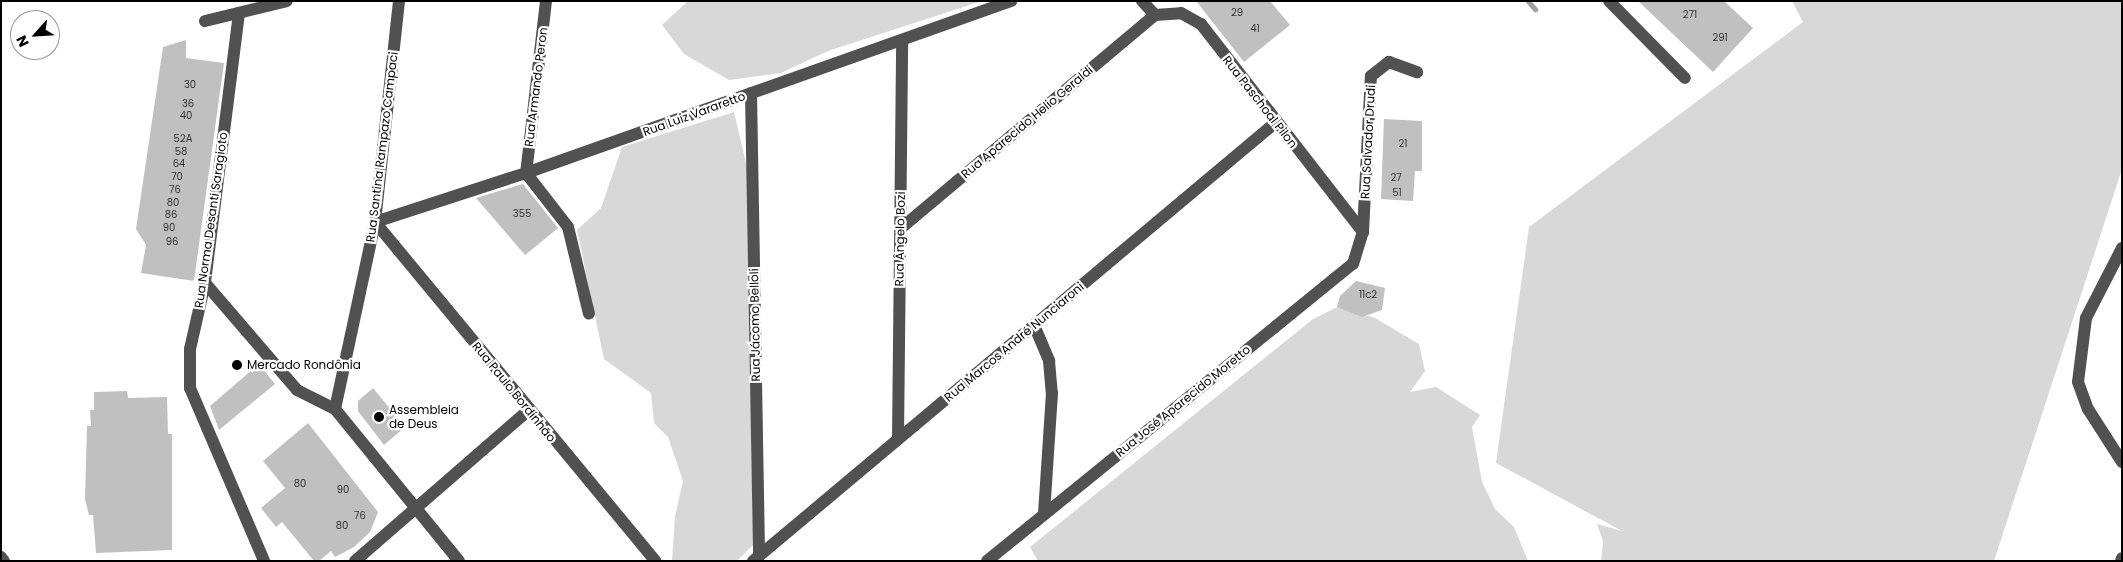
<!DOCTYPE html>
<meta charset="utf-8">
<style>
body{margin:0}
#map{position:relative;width:2123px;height:562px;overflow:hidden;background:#fff;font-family:Poppins,sans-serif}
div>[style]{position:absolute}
.green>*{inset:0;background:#d8d8d8}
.stream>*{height:5px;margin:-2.5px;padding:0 2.5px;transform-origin:2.5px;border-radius:2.5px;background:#9f9f9f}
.building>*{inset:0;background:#c0c0c0}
.minor>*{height:12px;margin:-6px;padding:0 6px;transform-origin:6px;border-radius:6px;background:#515151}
.dots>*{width:14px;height:14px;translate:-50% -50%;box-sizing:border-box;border:2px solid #fff;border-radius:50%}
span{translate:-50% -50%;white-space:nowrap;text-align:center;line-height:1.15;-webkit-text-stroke:4.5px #fff;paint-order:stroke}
.number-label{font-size:10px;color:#303030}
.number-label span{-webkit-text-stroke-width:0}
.street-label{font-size:12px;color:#000}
.poi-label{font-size:12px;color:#000}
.left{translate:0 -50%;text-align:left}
.frame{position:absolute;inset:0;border:2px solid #000;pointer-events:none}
.north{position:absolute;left:10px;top:10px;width:50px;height:50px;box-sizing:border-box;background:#fff;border:1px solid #999;border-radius:50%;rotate:244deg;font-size:14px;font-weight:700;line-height:20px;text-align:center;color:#000}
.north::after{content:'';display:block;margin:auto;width:18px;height:22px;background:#000;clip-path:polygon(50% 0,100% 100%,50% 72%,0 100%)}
</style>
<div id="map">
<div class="green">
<i style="clip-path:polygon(688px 1px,982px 1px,828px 51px,781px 73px,729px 80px,684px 54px,662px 25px)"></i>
<i style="clip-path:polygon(1792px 1px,2122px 1px,2122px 169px,1994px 561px,1601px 561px,1603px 541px,1597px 524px,1622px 531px,1496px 463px,1529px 227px,1803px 22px)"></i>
<i style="clip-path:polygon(734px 112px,747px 167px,753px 545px,737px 561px,672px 561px,675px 516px,683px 481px,668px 437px,654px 423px,651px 393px,604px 359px,577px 230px,601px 208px,622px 147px)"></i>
<i style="clip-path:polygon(1337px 307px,1375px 318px,1419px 344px,1425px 371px,1410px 392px,1436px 387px,1480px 415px,1472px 427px,1482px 482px,1495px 509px,1514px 527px,1528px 561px,1038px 561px,1030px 547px,1313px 319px)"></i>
</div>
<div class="stream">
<i style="left:1528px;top:1px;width:11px;rotate:49deg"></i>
</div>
<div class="building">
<i style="clip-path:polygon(1196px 1px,1270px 1px,1290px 25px,1244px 62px)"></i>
<i style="clip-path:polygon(1638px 1px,1724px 1px,1753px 28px,1713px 72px)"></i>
<i style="clip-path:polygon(186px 40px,186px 58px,224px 63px,194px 281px,141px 273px,146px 245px,136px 229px,163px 47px)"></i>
<i style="clip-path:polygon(1384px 119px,1422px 121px,1422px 171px,1415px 171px,1413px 201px,1381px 199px)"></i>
<i style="clip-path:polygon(523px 184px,558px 228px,525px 255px,476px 198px)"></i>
<i style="clip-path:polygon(1356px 281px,1385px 288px,1382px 310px,1362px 317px,1337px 307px,1340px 296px)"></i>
<i style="clip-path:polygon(259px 364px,275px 384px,219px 430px,210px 406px)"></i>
<i style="clip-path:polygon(373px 388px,405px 427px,384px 445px,358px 411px,358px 401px)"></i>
<i style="clip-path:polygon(127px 391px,128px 398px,167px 397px,168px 434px,172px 434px,172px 550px,96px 553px,93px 515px,89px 515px,85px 499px,87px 426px,91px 426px,90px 410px,94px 410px,94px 392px)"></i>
<i style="clip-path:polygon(308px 423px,378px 512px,370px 532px,354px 547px,335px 557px,331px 551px,319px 561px,314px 561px,282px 522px,276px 527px,261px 508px,285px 488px,263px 461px)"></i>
</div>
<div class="minor">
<i style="left:546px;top:1px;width:173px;rotate:96.6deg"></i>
<i style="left:526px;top:173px;width:68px;rotate:52.1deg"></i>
<i style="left:568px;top:227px;width:89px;rotate:76.4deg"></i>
<i style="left:1142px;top:1px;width:19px;rotate:47deg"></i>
<i style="left:1155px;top:15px;width:26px;rotate:-4deg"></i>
<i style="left:1181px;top:13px;width:23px;rotate:29deg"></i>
<i style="left:1201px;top:24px;width:264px;rotate:52.1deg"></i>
<i style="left:1609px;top:1px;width:108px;rotate:45.4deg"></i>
<i style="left:239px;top:13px;width:272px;rotate:97.2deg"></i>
<i style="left:205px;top:283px;width:68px;rotate:102.8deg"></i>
<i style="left:190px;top:349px;width:39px;rotate:90deg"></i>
<i style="left:190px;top:388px;width:188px;rotate:66.8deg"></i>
<i style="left:205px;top:21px;width:84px;rotate:-13.7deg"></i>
<i style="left:751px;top:93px;width:463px;rotate:89deg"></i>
<i style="left:375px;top:222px;width:159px;rotate:-18deg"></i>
<i style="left:526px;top:173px;width:515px;rotate:-19.53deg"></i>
<i style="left:375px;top:222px;width:440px;rotate:50.4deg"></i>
<i style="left:900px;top:229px;width:333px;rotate:-40deg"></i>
<i style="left:2122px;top:248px;width:79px;rotate:117.2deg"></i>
<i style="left:2086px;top:318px;width:64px;rotate:97.1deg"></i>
<i style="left:2078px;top:382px;width:29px;rotate:70deg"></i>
<i style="left:2088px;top:409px;width:63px;rotate:57.3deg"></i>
<i style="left:205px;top:283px;width:141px;rotate:49.3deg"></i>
<i style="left:297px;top:390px;width:42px;rotate:26.6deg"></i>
<i style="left:335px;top:409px;width:196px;rotate:50.8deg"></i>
<i style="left:1034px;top:325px;width:39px;rotate:67deg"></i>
<i style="left:1049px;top:361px;width:32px;rotate:85deg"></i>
<i style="left:1052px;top:393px;width:121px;rotate:93.8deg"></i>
<i style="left:335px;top:409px;width:191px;rotate:-77.9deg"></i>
<i style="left:375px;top:222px;width:222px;rotate:-83.8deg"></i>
<i style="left:898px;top:439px;width:399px;rotate:-89.4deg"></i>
<i style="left:1px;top:557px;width:5px;rotate:53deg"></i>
<i style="left:355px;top:561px;width:230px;rotate:-41deg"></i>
<i style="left:753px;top:561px;width:681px;rotate:-40deg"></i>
<i style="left:987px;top:561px;width:471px;rotate:-39.1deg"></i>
<i style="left:1353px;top:264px;width:34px;rotate:-73deg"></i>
<i style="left:1363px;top:232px;width:156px;rotate:-87.1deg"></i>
<i style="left:1371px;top:76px;width:23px;rotate:-38deg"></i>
<i style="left:1389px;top:62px;width:30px;rotate:20deg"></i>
<i style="left:2121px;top:561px;width:3px;rotate:-72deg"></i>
</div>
<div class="dots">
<i style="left:237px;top:365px;background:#000"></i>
<i style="left:379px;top:417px;background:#000"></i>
</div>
<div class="number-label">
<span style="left:1237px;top:13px">29</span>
<span style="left:1690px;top:15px">271</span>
<span style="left:1255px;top:29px">41</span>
<span style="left:1720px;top:38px">291</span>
<span style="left:190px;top:85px">30</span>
<span style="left:188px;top:104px">36</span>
<span style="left:186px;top:116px">40</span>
<span style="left:183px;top:139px">52A</span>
<span style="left:1403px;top:144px">21</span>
<span style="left:181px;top:152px">58</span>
<span style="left:179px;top:164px">64</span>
<span style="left:177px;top:177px">70</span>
<span style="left:1396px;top:178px">27</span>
<span style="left:175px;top:190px">76</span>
<span style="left:1397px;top:193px">51</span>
<span style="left:173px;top:203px">80</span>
<span style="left:522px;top:214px">355</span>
<span style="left:171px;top:215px">86</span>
<span style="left:169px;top:228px">90</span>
<span style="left:172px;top:242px">96</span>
<span style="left:1368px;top:295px">11c2</span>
<span style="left:300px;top:484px">80</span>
<span style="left:343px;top:490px">90</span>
<span style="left:360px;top:516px">76</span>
<span style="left:342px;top:526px">80</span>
</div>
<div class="street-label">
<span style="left:536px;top:87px;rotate:-83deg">Rua Armando Peron</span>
<span style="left:1260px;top:102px;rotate:52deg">Rua Paschoal Pilon</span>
<span style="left:694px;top:114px;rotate:-20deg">Rua Luiz Vararetto</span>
<span style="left:1027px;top:122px;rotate:-40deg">Rua Aparecido Helio Geraldi</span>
<span style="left:1368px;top:142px;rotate:-87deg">Rua Salvador Drudi</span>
<span style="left:382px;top:147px;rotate:-83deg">Rua Santina Rampazo Campaci</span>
<span style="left:211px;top:220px;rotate:-82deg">Rua Norma Desanti Saragioto</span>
<span style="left:900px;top:239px;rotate:-89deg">Rua Ângelo Bozi</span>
<span style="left:755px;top:325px;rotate:-91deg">Rua Jácomo Belloli</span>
<span style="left:1014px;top:342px;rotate:-40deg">Rua Marcos André Nunciaroni</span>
<span style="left:514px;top:392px;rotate:51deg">Rua Paulo Bordinhão</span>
<span style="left:1183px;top:401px;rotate:-39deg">Rua José Aparecido Moretto</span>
</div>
<div class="poi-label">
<span class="left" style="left:247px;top:365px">Mercado Rondônia</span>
<span class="left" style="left:389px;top:417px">Assembleia<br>de Deus</span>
</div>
<div class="frame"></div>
<div class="north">N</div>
</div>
